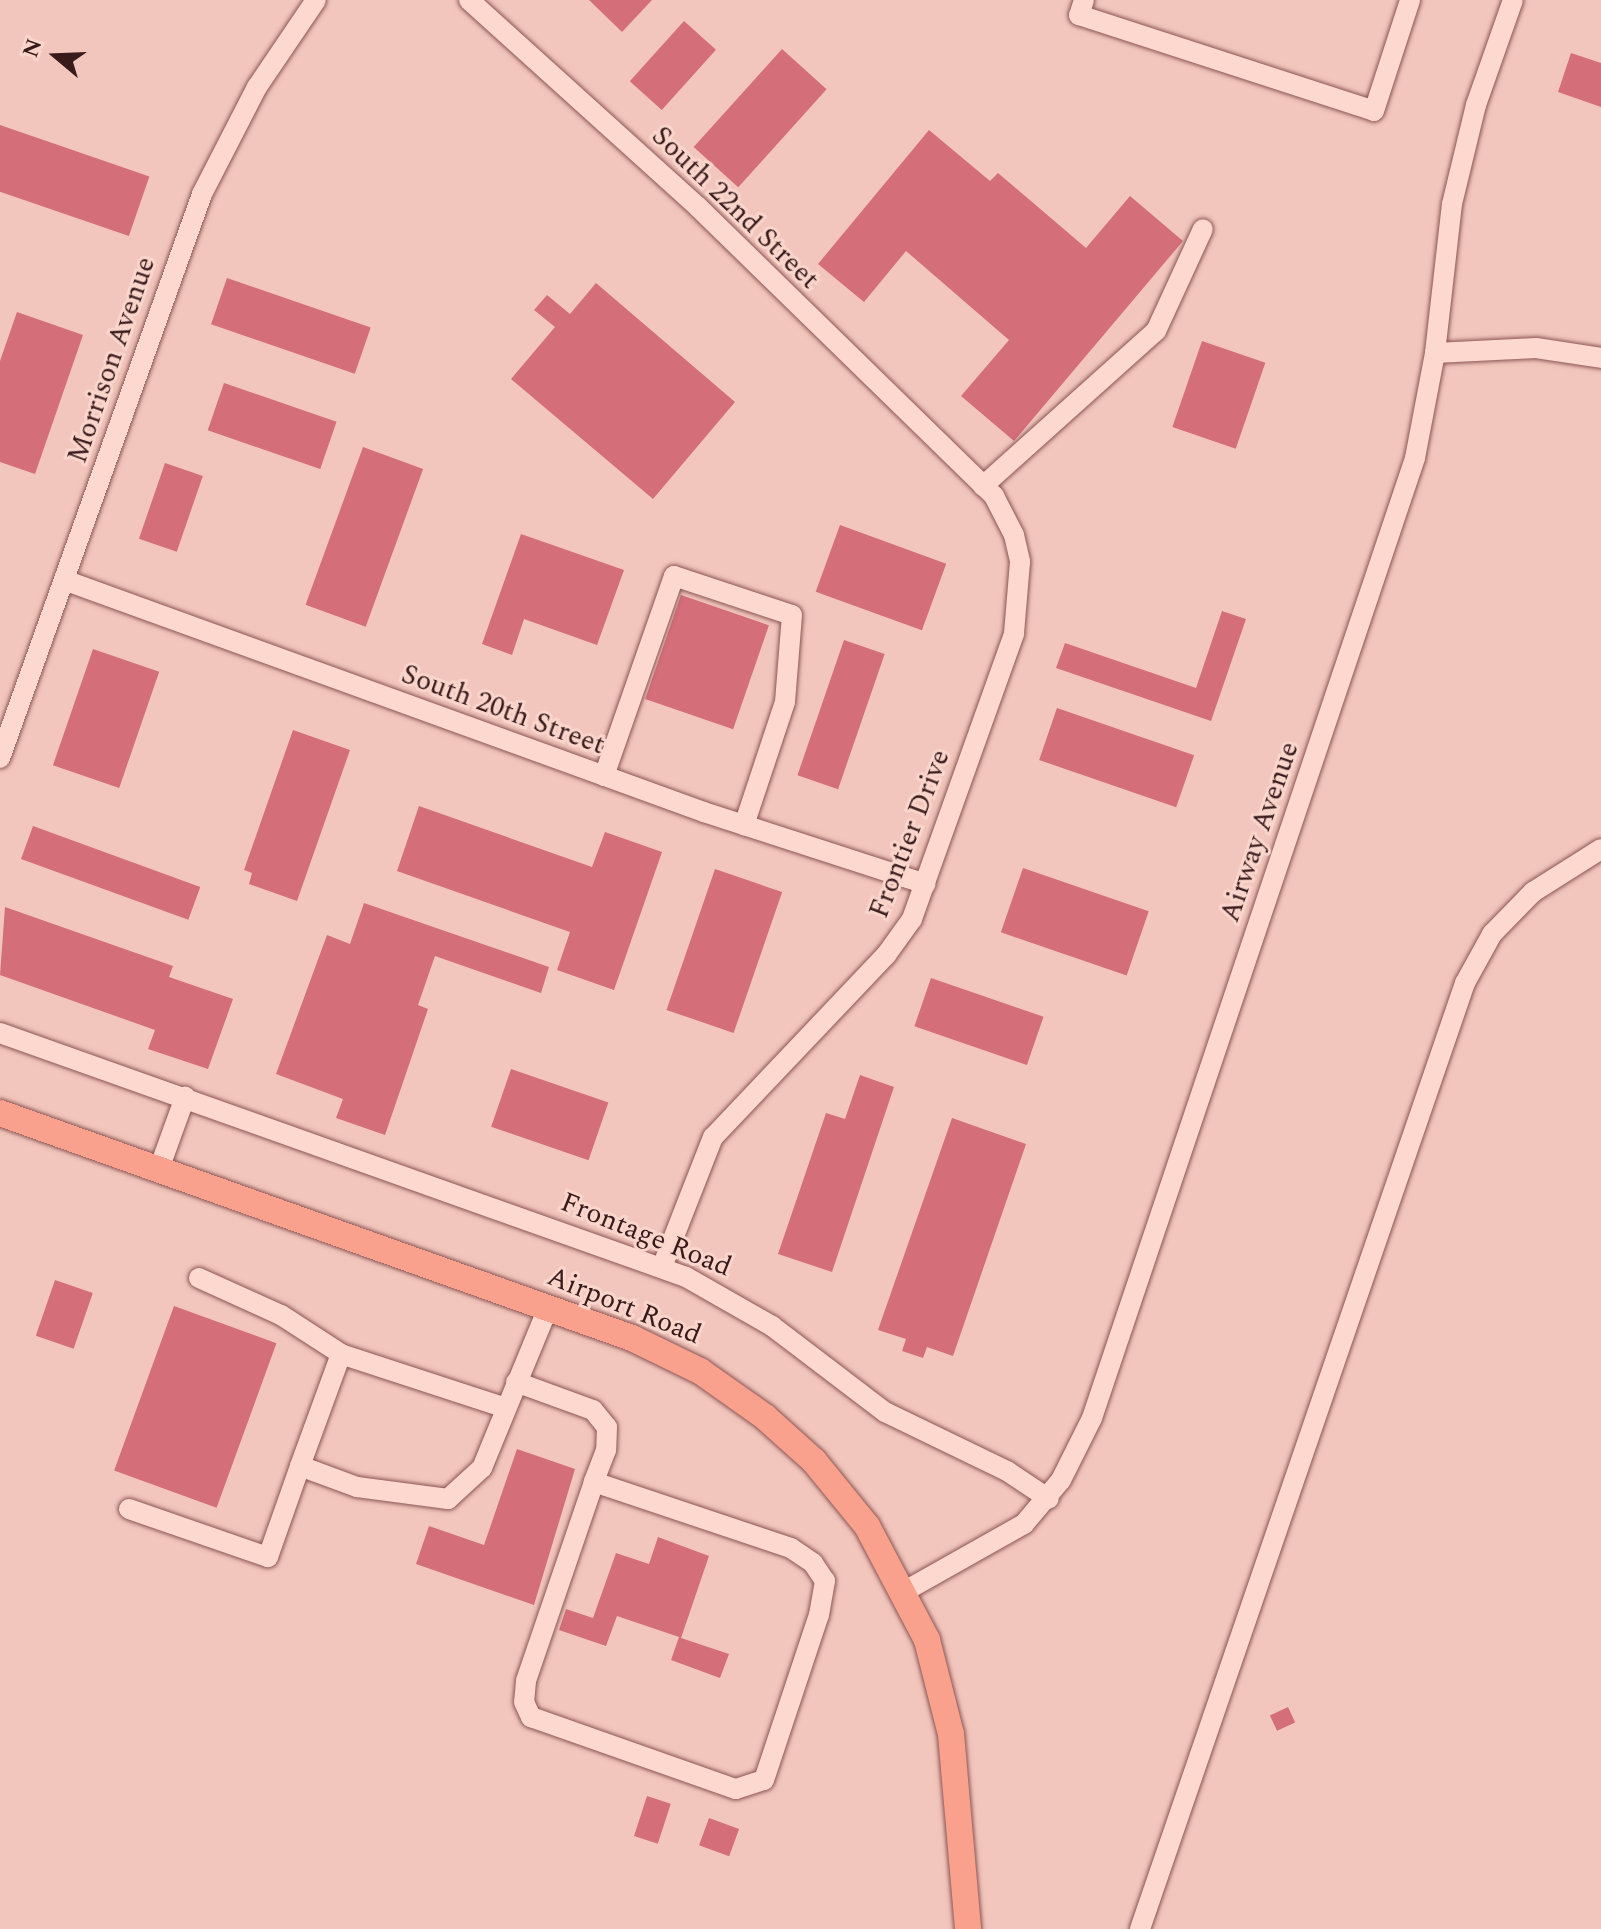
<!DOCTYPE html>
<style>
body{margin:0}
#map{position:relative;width:1601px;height:1929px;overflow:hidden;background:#f2c6bc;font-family:Spectral,serif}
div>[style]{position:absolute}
.building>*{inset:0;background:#d46e78;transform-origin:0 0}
.roads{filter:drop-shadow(0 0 2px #8b5554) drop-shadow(0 0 2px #8b5554)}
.minor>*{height:20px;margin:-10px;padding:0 10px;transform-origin:10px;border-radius:10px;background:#fcd8cf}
.major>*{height:26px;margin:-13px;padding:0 13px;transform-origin:13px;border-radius:13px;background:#faa18e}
span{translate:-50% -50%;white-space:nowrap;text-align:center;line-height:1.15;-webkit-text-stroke:6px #f9d5cc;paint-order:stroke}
.street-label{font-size:28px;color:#381a1b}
.north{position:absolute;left:16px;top:16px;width:80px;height:80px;-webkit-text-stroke:6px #f9d5cc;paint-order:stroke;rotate:289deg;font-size:22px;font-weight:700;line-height:32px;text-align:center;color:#381a1b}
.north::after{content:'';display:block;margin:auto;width:28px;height:36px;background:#381a1b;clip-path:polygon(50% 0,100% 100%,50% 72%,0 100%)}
</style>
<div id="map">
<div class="building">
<i style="clip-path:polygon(589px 0,652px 0,622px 32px)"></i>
<i style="left:684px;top:21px;width:43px;height:81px;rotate:42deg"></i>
<i style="left:782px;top:49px;width:60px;height:132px;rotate:42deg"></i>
<i style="clip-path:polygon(1571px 53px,1601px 63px,1601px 107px,1558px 92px)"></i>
<i style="left:0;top:125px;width:158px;height:63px;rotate:19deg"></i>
<i style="clip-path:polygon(929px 130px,990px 181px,998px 173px,1086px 248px,1130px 196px,1183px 241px,1014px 441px,961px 396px,1009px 340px,906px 251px,864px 302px,818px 264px)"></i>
<i style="left:227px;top:278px;width:152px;height:49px;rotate:19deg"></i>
<i style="clip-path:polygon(596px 283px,735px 402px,653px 499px,511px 379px,555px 327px,534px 310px,547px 295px,570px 314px)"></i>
<i style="clip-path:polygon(17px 312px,83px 335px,35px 474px,0 462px,0 361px)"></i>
<i style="left:1202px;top:341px;width:67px;height:91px;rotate:19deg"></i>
<i style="left:224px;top:383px;width:119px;height:50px;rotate:19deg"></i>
<i style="left:363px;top:447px;width:64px;height:168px;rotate:20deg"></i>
<i style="left:165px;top:463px;width:40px;height:80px;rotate:19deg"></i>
<i style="left:840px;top:525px;width:113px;height:71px;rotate:20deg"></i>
<i style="clip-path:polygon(521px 534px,624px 570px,597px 645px,524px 619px,512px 655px,482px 644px)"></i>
<i style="left:681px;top:595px;width:93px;height:110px;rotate:19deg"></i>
<i style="clip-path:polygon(1222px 611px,1246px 619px,1211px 721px,1056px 668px,1065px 643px,1196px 688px)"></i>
<i style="left:844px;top:640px;width:43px;height:143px;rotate:19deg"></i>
<i style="left:93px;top:649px;width:70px;height:123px;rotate:19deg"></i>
<i style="left:1057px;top:708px;width:145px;height:55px;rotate:19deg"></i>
<i style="clip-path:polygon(293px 730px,350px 750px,297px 901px,249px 884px,252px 873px,244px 870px)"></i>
<i style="clip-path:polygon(419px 806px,592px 867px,605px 832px,662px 852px,614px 990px,557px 970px,570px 932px,397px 871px)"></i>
<i style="left:33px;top:826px;width:178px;height:35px;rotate:20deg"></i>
<i style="left:1023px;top:868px;width:133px;height:68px;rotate:19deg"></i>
<i style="left:715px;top:869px;width:71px;height:149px;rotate:19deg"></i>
<i style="clip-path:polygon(364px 903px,549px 967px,541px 993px,435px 956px,418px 1005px,428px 1009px,385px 1135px,336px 1118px,343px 1099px,276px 1074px,327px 935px,350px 944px)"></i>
<i style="clip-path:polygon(5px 907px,173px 966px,169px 977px,233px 999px,208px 1069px,148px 1049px,155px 1030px,0 975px)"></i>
<i style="left:931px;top:978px;width:119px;height:51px;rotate:19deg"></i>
<i style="left:511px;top:1069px;width:103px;height:61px;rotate:19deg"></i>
<i style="clip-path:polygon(860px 1075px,894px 1087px,832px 1272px,778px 1254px,826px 1113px,845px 1119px)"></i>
<i style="clip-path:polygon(952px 1118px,1026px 1144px,953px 1356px,927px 1347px,923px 1358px,902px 1351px,906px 1339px,878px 1330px)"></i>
<i style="left:55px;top:1280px;width:40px;height:59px;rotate:19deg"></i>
<i style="left:174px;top:1306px;width:109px;height:175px;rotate:20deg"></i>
<i style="clip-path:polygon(517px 1449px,575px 1469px,534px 1605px,416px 1564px,429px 1526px,484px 1545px)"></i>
<i style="clip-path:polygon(658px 1537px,709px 1556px,681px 1638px,729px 1654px,720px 1678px,671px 1660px,679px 1637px,617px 1616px,606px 1646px,559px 1630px,566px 1609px,593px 1618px,616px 1553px,649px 1564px)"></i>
<i style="left:1288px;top:1707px;width:17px;height:20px;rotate:65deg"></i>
<i style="left:647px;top:1796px;width:25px;height:42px;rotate:18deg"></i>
<i style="left:709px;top:1818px;width:32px;height:29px;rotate:20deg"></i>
</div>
<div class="roads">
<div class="minor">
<i style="left:469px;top:0;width:309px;rotate:42.1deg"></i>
<i style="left:698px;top:207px;width:414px;rotate:44.3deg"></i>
<i style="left:994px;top:496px;width:44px;rotate:62.9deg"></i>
<i style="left:1014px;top:535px;width:28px;rotate:77deg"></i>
<i style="left:1020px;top:562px;width:72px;rotate:94.8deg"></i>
<i style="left:1014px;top:634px;width:303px;rotate:109.7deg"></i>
<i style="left:912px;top:919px;width:44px;rotate:125.8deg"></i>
<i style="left:886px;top:955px;width:251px;rotate:133.5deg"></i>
<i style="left:713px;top:1137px;width:140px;rotate:111.4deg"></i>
<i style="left:1084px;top:0;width:16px;rotate:108deg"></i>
<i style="left:1079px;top:15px;width:310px;rotate:18deg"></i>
<i style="left:1374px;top:111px;width:117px;rotate:-72deg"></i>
<i style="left:1435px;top:353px;width:101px;rotate:-2.8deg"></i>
<i style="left:1536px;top:348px;width:66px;rotate:8.7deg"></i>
<i style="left:983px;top:486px;width:232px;rotate:-41.9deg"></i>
<i style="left:1156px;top:331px;width:112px;rotate:-65.3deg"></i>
<i style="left:64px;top:580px;width:681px;rotate:19.93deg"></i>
<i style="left:704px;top:812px;width:233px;rotate:18deg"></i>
<i style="left:0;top:758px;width:599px;rotate:-70.29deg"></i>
<i style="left:202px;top:194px;width:120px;rotate:-62.8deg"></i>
<i style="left:257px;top:87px;width:105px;rotate:-55.9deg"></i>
<i style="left:604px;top:776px;width:212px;rotate:-70.7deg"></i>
<i style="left:674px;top:576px;width:124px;rotate:18.3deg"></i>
<i style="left:792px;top:615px;width:87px;rotate:94.6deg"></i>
<i style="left:785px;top:702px;width:130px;rotate:108.4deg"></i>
<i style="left:0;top:1033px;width:728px;rotate:19.58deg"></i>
<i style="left:686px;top:1277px;width:99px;rotate:29.7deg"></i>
<i style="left:772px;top:1326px;width:142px;rotate:37.3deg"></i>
<i style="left:885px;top:1412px;width:136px;rotate:25.8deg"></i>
<i style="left:1007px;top:1471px;width:50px;rotate:33.7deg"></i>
<i style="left:159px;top:1169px;width:77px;rotate:-70.1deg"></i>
<i style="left:199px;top:1278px;width:90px;rotate:24.3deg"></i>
<i style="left:281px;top:1315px;width:72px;rotate:33deg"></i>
<i style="left:516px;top:1382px;width:82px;rotate:20deg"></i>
<i style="left:593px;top:1410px;width:22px;rotate:51deg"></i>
<i style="left:607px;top:1427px;width:23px;rotate:92deg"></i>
<i style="left:606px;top:1450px;width:34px;rotate:111deg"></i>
<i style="left:594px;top:1482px;width:210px;rotate:108.9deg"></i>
<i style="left:526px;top:1681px;width:21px;rotate:95deg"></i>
<i style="left:524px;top:1702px;width:17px;rotate:65deg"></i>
<i style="left:531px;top:1717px;width:217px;rotate:19.4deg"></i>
<i style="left:736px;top:1789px;width:29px;rotate:-18deg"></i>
<i style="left:764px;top:1780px;width:174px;rotate:-71.6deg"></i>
<i style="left:819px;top:1615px;width:35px;rotate:-80deg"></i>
<i style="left:825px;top:1581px;width:22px;rotate:-124deg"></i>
<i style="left:813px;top:1563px;width:27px;rotate:-146deg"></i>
<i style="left:791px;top:1548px;width:208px;rotate:-161.5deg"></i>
<i style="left:506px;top:1408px;width:174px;rotate:-161.9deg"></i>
<i style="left:341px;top:1354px;width:119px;rotate:110.1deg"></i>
<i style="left:300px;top:1466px;width:61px;rotate:20.2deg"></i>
<i style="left:357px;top:1487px;width:92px;rotate:7.5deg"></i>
<i style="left:448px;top:1499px;width:46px;rotate:-42.4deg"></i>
<i style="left:482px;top:1468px;width:173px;rotate:-67.6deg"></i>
<i style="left:129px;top:1509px;width:147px;rotate:19.1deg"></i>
<i style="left:268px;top:1557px;width:96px;rotate:-70.6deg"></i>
<i style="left:905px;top:1591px;width:137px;rotate:-29.4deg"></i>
<i style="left:1024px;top:1524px;width:57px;rotate:-49.9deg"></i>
<i style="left:1061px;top:1480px;width:69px;rotate:-63.4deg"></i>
<i style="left:1092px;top:1418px;width:1013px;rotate:-71.4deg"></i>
<i style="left:1415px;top:458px;width:107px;rotate:-79.2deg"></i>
<i style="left:1435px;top:353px;width:150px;rotate:-83.5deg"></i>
<i style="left:1452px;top:204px;width:102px;rotate:-76.4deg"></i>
<i style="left:1476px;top:105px;width:111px;rotate:-70.6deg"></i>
<i style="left:1140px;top:1929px;width:1000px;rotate:-71.04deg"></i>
<i style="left:1465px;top:983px;width:56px;rotate:-61.1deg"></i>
<i style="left:1492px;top:934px;width:59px;rotate:-45.7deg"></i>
<i style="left:1533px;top:892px;width:80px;rotate:-32.3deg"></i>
</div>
<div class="major">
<i style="left:0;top:1113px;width:671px;rotate:19.6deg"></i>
<i style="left:632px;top:1338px;width:76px;rotate:25.9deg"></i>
<i style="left:700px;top:1371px;width:80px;rotate:35.3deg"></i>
<i style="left:765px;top:1417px;width:66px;rotate:41.9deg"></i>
<i style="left:814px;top:1461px;width:84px;rotate:50.8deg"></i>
<i style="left:867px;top:1526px;width:129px;rotate:62.2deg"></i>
<i style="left:927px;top:1640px;width:97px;rotate:75.7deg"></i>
<i style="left:951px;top:1734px;width:196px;rotate:85deg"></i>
</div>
</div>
<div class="street-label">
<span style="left:735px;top:208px;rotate:44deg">South 22nd Street</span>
<span style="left:112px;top:360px;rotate:-71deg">Morrison Avenue</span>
<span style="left:503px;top:710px;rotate:20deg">South 20th Street</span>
<span style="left:1260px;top:832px;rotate:-71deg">Airway Avenue</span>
<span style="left:910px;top:834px;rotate:-69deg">Frontier Drive</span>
<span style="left:646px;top:1235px;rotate:22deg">Frontage Road</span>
<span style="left:624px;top:1306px;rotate:22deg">Airport Road</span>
</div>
<div class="north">N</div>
</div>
